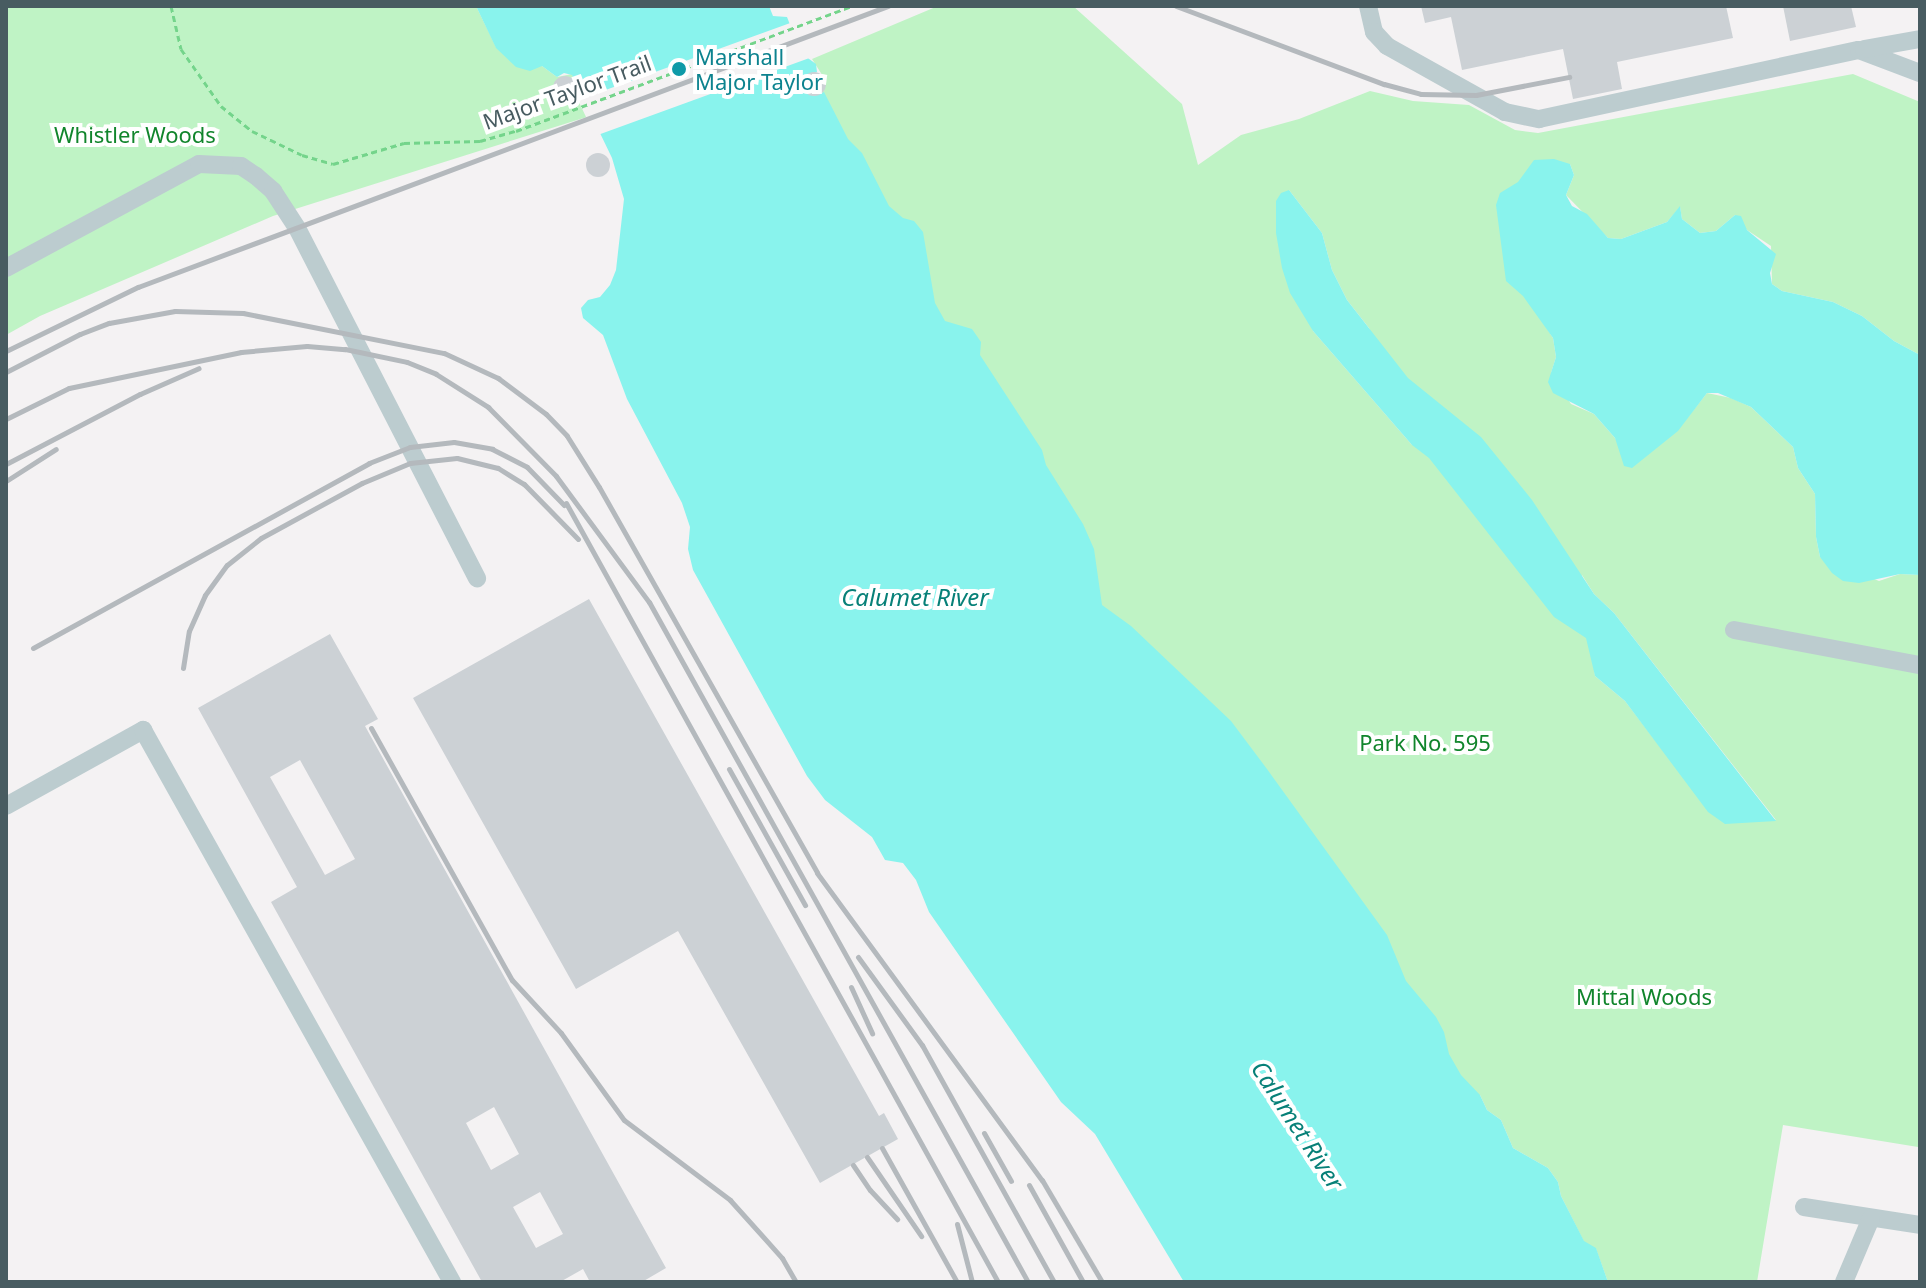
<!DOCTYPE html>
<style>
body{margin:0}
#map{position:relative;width:1926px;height:1288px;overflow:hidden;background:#f4f2f3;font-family:"Noto Sans",sans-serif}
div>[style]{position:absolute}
.green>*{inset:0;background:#bff3c5}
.water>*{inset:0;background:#89f3ed}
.pier>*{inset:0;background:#f4f2f3}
.building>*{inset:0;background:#ccd1d5}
.round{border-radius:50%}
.path>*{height:3px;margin-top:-1.5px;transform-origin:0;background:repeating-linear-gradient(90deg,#74d48b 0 6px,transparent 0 10px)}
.minor>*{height:18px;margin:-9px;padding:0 9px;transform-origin:9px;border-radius:9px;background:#bccccf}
.rail>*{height:5px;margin:-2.5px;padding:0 2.5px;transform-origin:2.5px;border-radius:2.5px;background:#b4b9bd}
.dots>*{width:22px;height:22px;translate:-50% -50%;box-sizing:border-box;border:4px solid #fff;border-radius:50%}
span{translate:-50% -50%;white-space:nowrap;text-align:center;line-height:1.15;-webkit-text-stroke:8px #fff;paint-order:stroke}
.culture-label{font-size:22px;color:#0d838f}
.left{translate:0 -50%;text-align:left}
.street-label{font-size:22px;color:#485c61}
.park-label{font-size:22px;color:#11852c}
.water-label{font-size:24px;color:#078078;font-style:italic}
.frame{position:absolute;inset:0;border:8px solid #485c61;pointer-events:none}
</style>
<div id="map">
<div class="green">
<i style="clip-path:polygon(6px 6px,476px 6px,496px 47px,542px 66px,557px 77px,572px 74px,590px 116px,273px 216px,40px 316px,6px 335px)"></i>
<i style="clip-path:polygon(evenodd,938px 6px,1073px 6px,1182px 104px,1198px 165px,1241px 135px,1299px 119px,1370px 91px,1413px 101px,1469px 105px,1515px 130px,1538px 133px,1853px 74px,1920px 102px,1920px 355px,1894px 341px,1862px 316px,1833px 302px,1782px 291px,1772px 284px,1771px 246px,1747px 230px,1735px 215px,1716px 231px,1700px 233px,1682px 219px,1680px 207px,1667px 222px,1621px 239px,1608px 238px,1566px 195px,1574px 175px,1570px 164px,1544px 324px,1553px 338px,1556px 357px,1551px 373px,1571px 404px,1594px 414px,1615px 438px,1632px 467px,1677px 431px,1707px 393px,1731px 398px,1751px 407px,1793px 447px,1798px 468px,1815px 494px,1816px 537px,1820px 557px,1879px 581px,1900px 574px,1920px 575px,1918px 1147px,1783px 1125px,1757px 1282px,1608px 1282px,1596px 1249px,1584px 1242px,1561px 1196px,1558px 1182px,1548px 1168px,1513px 1148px,1501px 1120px,1487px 1110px,1480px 1095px,1462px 1105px,1079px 582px,822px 94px,826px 81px,812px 59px,938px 6px,1289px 190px,1322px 233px,1332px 270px,1347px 300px,1369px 328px,1412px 445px,1313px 331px,1289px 190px,938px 6px,1582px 575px,1594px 594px,1614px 613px,1776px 820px,1680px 773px,1625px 701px,1595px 676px,1582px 575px)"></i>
</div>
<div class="water">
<i style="clip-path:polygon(476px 6px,769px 6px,773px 16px,787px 17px,801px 53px,816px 64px,817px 72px,803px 77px,804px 89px,814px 96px,824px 92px,848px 139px,862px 153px,889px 206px,903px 218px,914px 221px,923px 232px,935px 303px,945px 321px,972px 329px,981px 342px,980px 355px,1042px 450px,1046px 465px,1083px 524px,1094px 549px,1102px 605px,1131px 626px,1231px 721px,1267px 769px,1387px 935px,1406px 981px,1436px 1017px,1444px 1032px,1449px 1054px,1461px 1075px,1480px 1095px,1487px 1110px,1501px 1120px,1513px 1148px,1548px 1168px,1558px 1182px,1561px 1196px,1584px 1241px,1596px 1248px,1608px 1282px,1184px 1282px,1095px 1134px,1061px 1102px,929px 912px,916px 880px,903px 863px,885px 860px,872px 837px,825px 800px,807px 776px,693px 570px,688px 549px,690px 527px,682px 503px,627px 399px,603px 335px,583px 318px,581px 308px,588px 300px,600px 297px,610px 285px,616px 270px,624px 199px,612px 158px,572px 75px,564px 73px,557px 77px,542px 66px,530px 71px,516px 67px,496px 48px)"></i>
<i style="clip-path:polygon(1554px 159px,1570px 164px,1574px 175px,1566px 195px,1572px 206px,1587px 214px,1608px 238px,1621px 239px,1667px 222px,1680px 206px,1682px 219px,1700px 233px,1716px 231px,1735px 215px,1741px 216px,1747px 230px,1776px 254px,1770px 273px,1772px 284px,1782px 291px,1833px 302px,1862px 316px,1894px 341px,1920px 355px,1920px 575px,1900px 574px,1859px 583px,1843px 581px,1832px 573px,1820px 557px,1816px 537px,1815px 494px,1798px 468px,1793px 447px,1751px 407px,1718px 393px,1707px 393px,1678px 431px,1632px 468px,1624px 466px,1615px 438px,1594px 414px,1553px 393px,1548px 382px,1556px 357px,1553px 338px,1523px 296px,1506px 281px,1496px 205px,1500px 193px,1518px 182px,1534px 160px)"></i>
<i style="clip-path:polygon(1289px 190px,1322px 233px,1332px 270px,1347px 300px,1408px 378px,1481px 437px,1532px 500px,1594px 594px,1614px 613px,1776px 821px,1725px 824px,1708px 812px,1625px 701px,1595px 676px,1586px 638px,1554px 617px,1429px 458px,1412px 445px,1313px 331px,1290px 293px,1282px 268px,1276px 233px,1276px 201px,1281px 193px)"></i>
</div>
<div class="pier">
<i style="clip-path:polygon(793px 22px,805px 50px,815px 56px,595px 136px,578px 100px)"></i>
</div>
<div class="building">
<i style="clip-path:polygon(1421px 6px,1726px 6px,1733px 38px,1617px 62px,1622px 89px,1573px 99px,1563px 49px,1462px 70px,1451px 17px,1425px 23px)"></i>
<i style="clip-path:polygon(1783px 6px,1851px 6px,1856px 27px,1790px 41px)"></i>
<i class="round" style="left:802px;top:72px;width:24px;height:24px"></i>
<i class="round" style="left:553px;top:76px;width:24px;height:24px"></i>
<i class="round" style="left:586px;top:153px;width:24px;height:24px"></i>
<i style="clip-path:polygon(589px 599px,879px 1116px,884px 1113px,898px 1139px,820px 1183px,678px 931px,576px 989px,413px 698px)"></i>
<i style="clip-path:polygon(evenodd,330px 634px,378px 719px,365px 726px,666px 1268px,642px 1282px,590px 1282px,583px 1269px,560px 1282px,482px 1282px,271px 902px,297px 887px,198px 708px,330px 634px,300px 760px,355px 859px,325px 875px,270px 777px,300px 760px,330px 634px,494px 1107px,519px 1154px,491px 1170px,466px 1123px,494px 1107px,330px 634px,540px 1192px,563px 1234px,536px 1248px,513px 1207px,540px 1192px)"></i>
</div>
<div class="path">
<i style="left:171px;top:6px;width:44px;rotate:76.9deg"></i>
<i style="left:181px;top:49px;width:70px;rotate:54.9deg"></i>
<i style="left:221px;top:106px;width:40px;rotate:39deg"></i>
<i style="left:252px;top:131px;width:55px;rotate:25.6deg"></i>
<i style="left:302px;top:155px;width:32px;rotate:16deg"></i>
<i style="left:333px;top:164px;width:74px;rotate:-16.5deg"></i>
<i style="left:404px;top:143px;width:76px;rotate:-1.5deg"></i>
<i style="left:480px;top:141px;width:37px;rotate:-16deg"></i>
<i style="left:516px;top:131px;width:358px;rotate:-20.4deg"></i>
</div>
<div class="minor">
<i style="left:1368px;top:6px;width:27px;rotate:77deg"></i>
<i style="left:1374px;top:32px;width:19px;rotate:47deg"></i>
<i style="left:1387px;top:46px;width:135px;rotate:29.2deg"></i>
<i style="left:1505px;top:112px;width:35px;rotate:12deg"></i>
<i style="left:1539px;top:119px;width:327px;rotate:-12.2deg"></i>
<i style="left:1859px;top:50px;width:65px;rotate:20.7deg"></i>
<i style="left:1864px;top:49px;width:57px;rotate:-10.1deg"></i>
<i style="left:6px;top:268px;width:219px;rotate:-28.3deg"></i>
<i style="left:199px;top:164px;width:42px;rotate:2.7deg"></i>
<i style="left:241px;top:166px;width:18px;rotate:34deg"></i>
<i style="left:256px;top:176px;width:23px;rotate:41deg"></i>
<i style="left:273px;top:191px;width:44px;rotate:57deg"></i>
<i style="left:297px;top:228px;width:394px;rotate:62.8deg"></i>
<i style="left:1734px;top:630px;width:189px;rotate:10.7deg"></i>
<i style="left:6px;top:806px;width:157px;rotate:-29deg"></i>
<i style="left:143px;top:730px;width:633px;rotate:60.76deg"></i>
<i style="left:1804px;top:1207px;width:117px;rotate:8.8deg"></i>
<i style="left:1844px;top:1282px;width:69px;rotate:-67.1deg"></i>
</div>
<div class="rail">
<i style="left:1176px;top:6px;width:222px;rotate:20.6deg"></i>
<i style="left:1384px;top:84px;width:38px;rotate:15deg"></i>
<i style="left:1421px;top:94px;width:55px;rotate:1deg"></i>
<i style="left:1476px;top:95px;width:95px;rotate:-11deg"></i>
<i style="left:6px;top:351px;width:147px;rotate:-25.9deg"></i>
<i style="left:138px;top:287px;width:801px;rotate:-20.54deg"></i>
<i style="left:6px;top:372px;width:83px;rotate:-27.2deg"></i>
<i style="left:80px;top:334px;width:31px;rotate:-21deg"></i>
<i style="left:109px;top:323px;width:67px;rotate:-10.3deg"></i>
<i style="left:175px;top:311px;width:68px;rotate:1.7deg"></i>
<i style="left:243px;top:313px;width:205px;rotate:11.3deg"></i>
<i style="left:444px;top:353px;width:60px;rotate:24.8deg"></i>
<i style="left:498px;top:378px;width:60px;rotate:36.9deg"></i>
<i style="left:546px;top:414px;width:30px;rotate:46deg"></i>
<i style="left:567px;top:436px;width:60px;rotate:57.9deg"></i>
<i style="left:599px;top:487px;width:443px;rotate:60.5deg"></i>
<i style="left:817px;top:873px;width:381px;rotate:53.8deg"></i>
<i style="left:1042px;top:1180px;width:118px;rotate:59.5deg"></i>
<i style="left:6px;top:419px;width:70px;rotate:-26.2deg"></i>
<i style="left:69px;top:388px;width:176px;rotate:-11.8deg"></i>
<i style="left:241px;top:352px;width:66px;rotate:-5.2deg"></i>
<i style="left:307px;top:346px;width:38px;rotate:5deg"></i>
<i style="left:345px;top:349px;width:63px;rotate:11.8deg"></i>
<i style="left:407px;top:362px;width:31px;rotate:22deg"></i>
<i style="left:436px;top:374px;width:62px;rotate:32.4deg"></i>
<i style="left:488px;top:407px;width:97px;rotate:45.4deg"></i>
<i style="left:556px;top:476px;width:157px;rotate:53.6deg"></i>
<i style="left:649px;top:602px;width:778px;rotate:60.87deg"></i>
<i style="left:6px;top:464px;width:151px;rotate:-27.6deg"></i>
<i style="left:140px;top:394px;width:64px;rotate:-23.8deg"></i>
<i style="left:6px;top:481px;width:59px;rotate:-32.6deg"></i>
<i style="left:566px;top:503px;width:891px;rotate:60.99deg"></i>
<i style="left:33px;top:648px;width:384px;rotate:-28.8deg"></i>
<i style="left:369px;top:463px;width:44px;rotate:-21.3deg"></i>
<i style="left:410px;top:447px;width:44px;rotate:-6.5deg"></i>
<i style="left:454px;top:442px;width:39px;rotate:10deg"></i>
<i style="left:492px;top:449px;width:39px;rotate:27deg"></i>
<i style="left:527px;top:467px;width:53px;rotate:45.8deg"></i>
<i style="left:183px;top:668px;width:37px;rotate:-81deg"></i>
<i style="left:189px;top:631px;width:39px;rotate:-66deg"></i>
<i style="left:205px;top:595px;width:37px;rotate:-54deg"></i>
<i style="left:227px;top:565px;width:43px;rotate:-38.5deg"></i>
<i style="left:261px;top:538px;width:115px;rotate:-28.6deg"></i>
<i style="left:362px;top:483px;width:52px;rotate:-22.6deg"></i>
<i style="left:410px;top:463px;width:47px;rotate:-6.1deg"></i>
<i style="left:457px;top:458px;width:42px;rotate:13.7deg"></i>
<i style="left:498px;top:468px;width:31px;rotate:32deg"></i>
<i style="left:524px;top:484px;width:77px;rotate:45.5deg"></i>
<i style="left:371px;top:728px;width:289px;rotate:60.8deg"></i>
<i style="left:512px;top:980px;width:72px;rotate:47.2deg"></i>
<i style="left:561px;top:1033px;width:107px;rotate:54.1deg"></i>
<i style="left:624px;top:1120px;width:133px;rotate:37deg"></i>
<i style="left:730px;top:1200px;width:78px;rotate:48.1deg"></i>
<i style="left:782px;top:1258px;width:28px;rotate:60deg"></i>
<i style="left:729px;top:769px;width:156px;rotate:60.8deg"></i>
<i style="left:858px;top:957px;width:109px;rotate:54deg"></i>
<i style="left:922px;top:1045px;width:271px;rotate:60.9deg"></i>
<i style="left:851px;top:987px;width:51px;rotate:65.5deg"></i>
<i style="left:984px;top:1133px;width:55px;rotate:60.6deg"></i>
<i style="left:882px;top:1148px;width:154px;rotate:60.8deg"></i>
<i style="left:867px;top:1157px;width:96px;rotate:55.6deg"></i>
<i style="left:853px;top:1165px;width:30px;rotate:56deg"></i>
<i style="left:870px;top:1190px;width:40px;rotate:47deg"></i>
<i style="left:1029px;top:1185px;width:111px;rotate:60.9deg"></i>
<i style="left:957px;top:1224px;width:60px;rotate:75.5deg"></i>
</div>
<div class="dots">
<i style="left:679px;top:69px;background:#0f9aa8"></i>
</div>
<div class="culture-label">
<span class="left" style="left:695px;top:69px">Marshall<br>Major Taylor</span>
</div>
<div class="street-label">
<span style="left:567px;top:92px;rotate:-20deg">Major Taylor Trail</span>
</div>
<div class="park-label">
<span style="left:135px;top:135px">Whistler Woods</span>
<span style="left:1425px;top:743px">Park No. 595</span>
<span style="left:1644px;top:997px">Mittal Woods</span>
</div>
<div class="water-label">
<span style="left:915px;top:597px">Calumet River</span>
<span style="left:1298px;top:1125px;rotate:57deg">Calumet River</span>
</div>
<div class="frame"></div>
</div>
